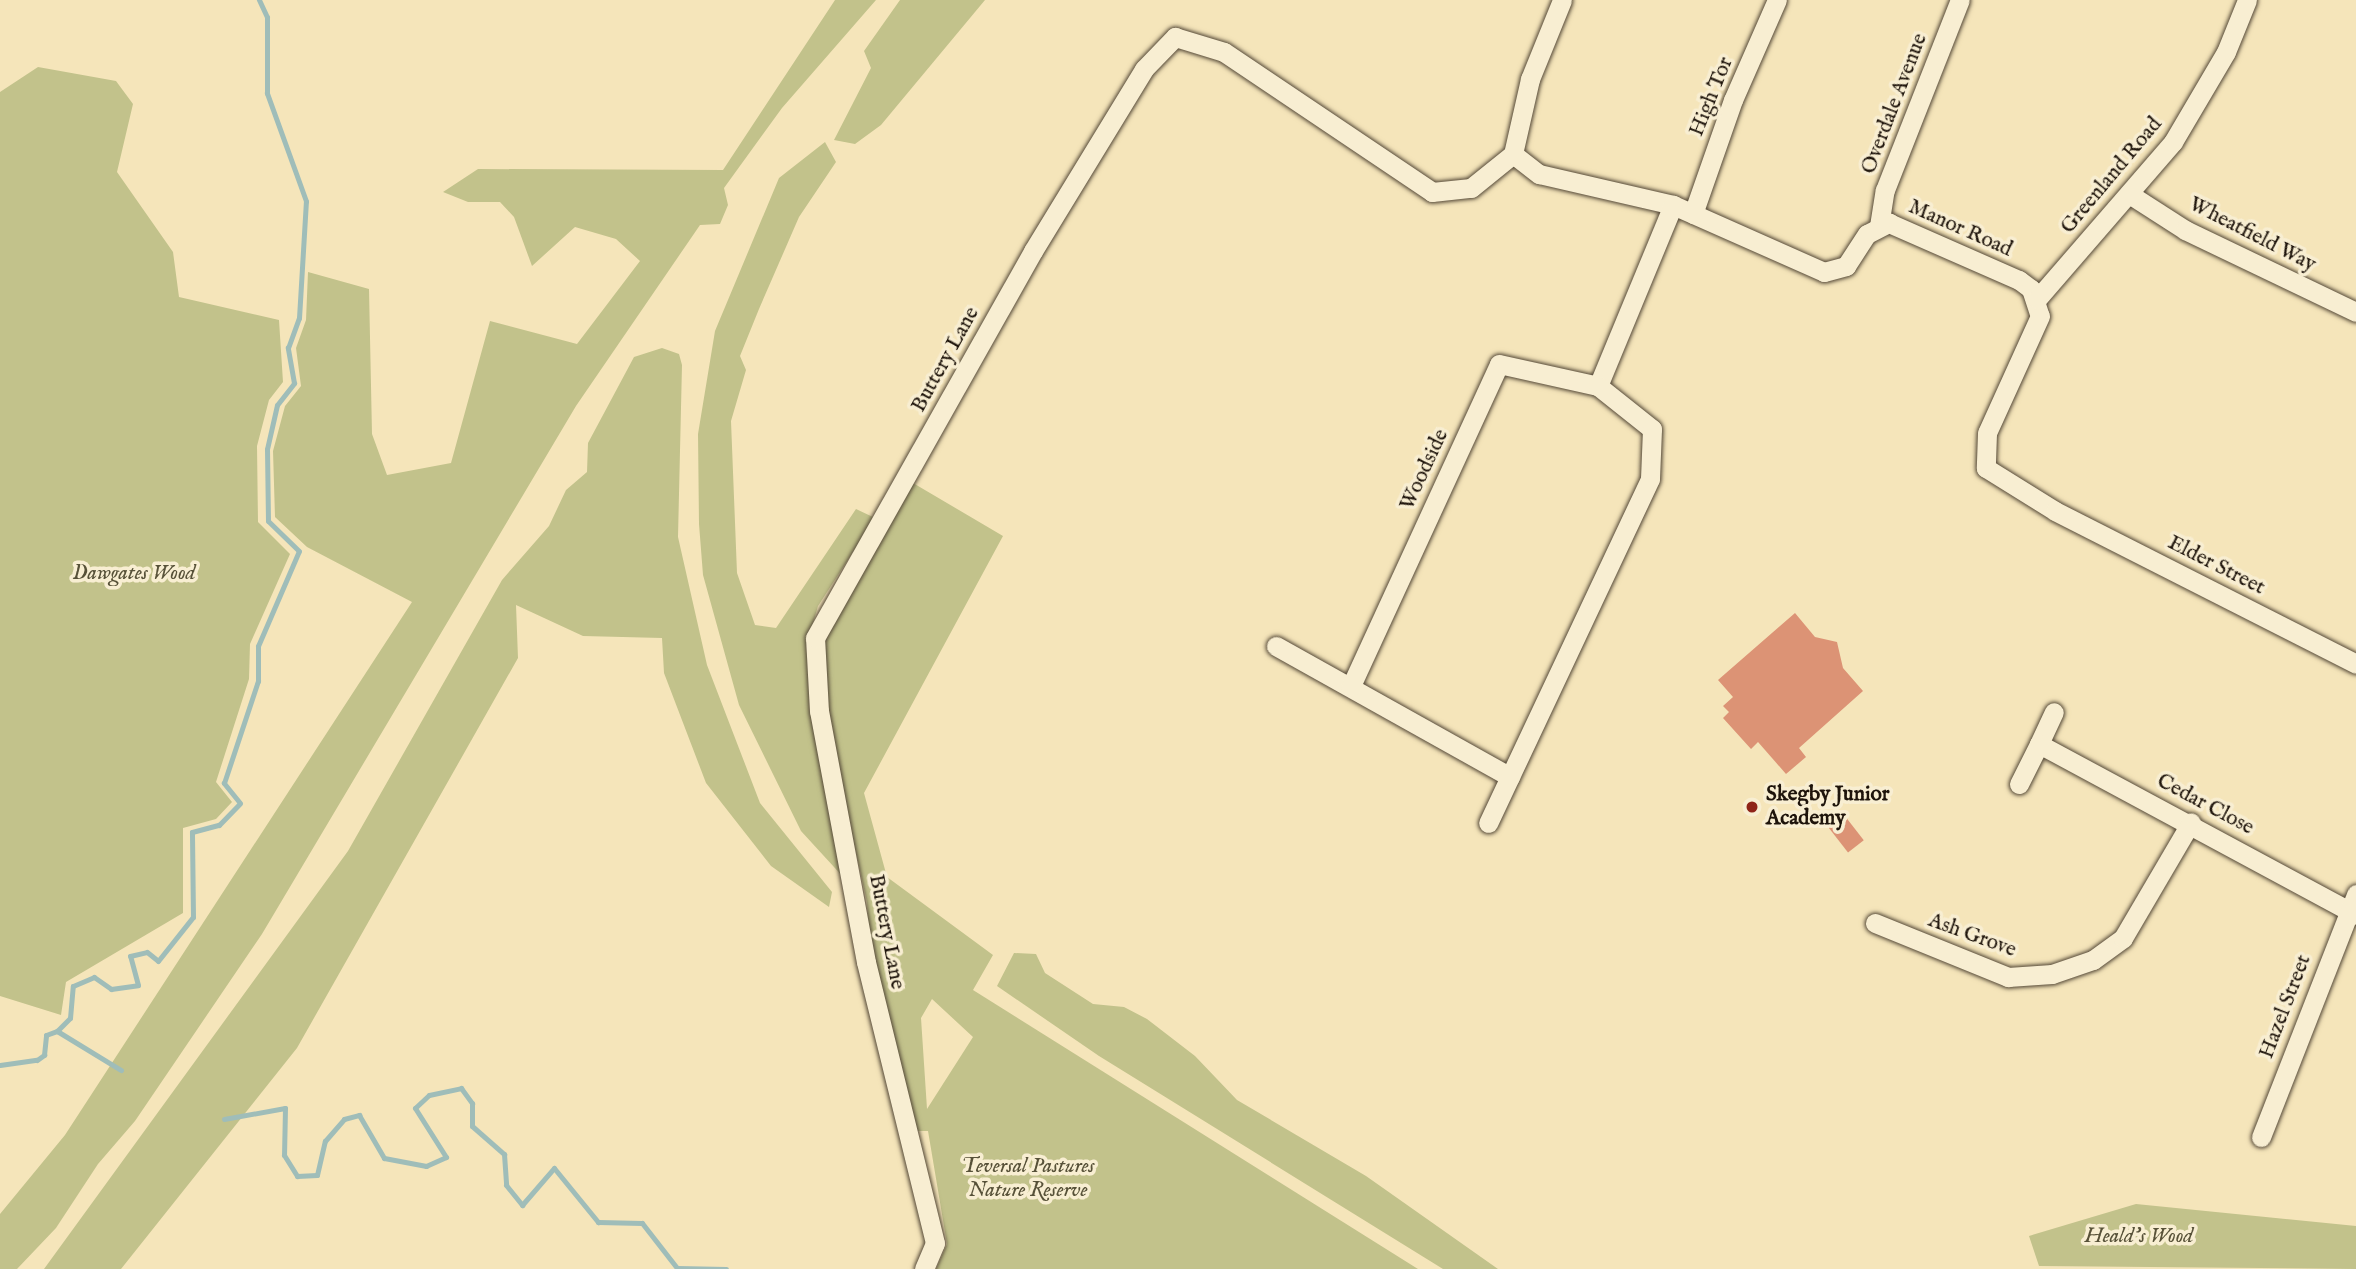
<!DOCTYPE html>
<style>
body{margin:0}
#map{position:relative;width:2356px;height:1269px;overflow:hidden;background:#f5e5ba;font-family:"IM FELL English",serif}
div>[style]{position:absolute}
.green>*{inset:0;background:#c2c28b}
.stream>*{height:5px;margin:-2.5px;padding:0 2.5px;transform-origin:2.5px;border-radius:2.5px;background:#9fbdb9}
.building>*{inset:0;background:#dc9375;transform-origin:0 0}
.roads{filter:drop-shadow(0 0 2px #544837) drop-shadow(0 0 2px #544837)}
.minor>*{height:19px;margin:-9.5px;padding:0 9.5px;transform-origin:9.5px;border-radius:9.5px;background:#f8eed2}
.dots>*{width:19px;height:19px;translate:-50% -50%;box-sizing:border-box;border:4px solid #f8eed2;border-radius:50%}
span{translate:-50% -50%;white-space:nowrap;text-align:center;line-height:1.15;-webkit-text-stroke:7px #f8eed2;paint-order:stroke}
.street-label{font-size:21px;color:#1e140b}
.park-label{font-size:21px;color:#575138;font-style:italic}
.poi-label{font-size:21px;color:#1e140b;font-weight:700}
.left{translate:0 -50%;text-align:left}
</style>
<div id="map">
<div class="green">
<i style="clip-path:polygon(835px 0,876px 0,782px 108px,724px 188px,728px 205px,720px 224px,700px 225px,576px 406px,262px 934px,135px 1121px,98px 1164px,56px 1228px,17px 1269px,0 1269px,0 1214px,65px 1135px,412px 602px,307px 547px,275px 517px,273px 451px,285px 406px,301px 386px,296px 348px,306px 320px,308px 272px,369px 289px,372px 434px,387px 475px,451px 463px,490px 321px,577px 344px,640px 261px,616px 239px,575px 227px,532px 266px,514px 217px,500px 202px,468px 202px,443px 192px,478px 169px,723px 170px)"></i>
<i style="clip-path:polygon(900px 0,985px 0,881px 125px,855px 144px,834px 140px,871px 68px,864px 51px)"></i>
<i style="clip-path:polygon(38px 67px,116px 81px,133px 104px,117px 172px,173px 252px,179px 297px,279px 320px,283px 382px,269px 400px,257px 446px,258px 522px,290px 554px,250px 644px,249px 679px,216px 782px,232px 802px,216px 819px,183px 828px,183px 913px,66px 982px,61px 1015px,0 996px,0 92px)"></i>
<i style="clip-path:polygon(825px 142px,836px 162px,799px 217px,759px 309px,740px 356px,746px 370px,731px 421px,737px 573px,755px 625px,776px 628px,856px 509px,875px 518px,818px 606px,806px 647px,845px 879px,801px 831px,739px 705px,703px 575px,699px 524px,698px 434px,715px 331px,779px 178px)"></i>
<i style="clip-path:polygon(662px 348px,679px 354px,682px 365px,678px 537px,707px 665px,760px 803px,832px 892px,829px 907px,771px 866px,706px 783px,664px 673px,662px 638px,583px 636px,516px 605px,518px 658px,297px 1048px,121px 1269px,44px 1269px,348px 851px,502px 580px,549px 526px,566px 490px,587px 472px,588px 443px,634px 357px)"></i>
<i style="clip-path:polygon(evenodd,913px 483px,1003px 536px,864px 793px,887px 877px,993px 955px,973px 990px,1418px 1269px,936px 1269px,947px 1244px,928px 1131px,917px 1131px,870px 950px,867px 902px,824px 709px,821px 638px,913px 483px,932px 999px,973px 1037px,927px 1109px,921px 1018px,932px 999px)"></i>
<i style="clip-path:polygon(1014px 953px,1036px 954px,1045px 973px,1093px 1004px,1124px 1007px,1147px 1019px,1195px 1056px,1237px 1100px,1366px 1176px,1498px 1269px,1443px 1269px,1099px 1056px,997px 986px)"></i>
<i style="clip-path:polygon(2136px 1204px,2356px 1226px,2356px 1269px,2039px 1266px,2029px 1236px)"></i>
</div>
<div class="stream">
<i style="left:57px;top:1031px;width:18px;rotate:-45deg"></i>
<i style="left:70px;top:1018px;width:32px;rotate:-85deg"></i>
<i style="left:73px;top:986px;width:23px;rotate:-23deg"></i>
<i style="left:94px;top:977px;width:21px;rotate:35deg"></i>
<i style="left:111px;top:989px;width:27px;rotate:-8deg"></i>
<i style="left:138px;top:985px;width:30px;rotate:-105deg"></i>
<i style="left:130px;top:956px;width:17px;rotate:-13deg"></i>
<i style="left:147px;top:952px;width:14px;rotate:39deg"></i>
<i style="left:158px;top:961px;width:56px;rotate:-51.5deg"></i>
<i style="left:193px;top:917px;width:85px;rotate:-90.7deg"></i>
<i style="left:192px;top:832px;width:28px;rotate:-15deg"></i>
<i style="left:219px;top:825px;width:30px;rotate:-46deg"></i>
<i style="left:240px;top:803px;width:26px;rotate:-129deg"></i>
<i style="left:224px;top:783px;width:108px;rotate:-71.6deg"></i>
<i style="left:258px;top:681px;width:35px;rotate:-90deg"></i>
<i style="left:258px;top:646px;width:103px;rotate:-66.7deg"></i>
<i style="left:299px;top:551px;width:43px;rotate:-135.9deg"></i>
<i style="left:268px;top:521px;width:72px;rotate:-90.8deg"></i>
<i style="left:267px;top:449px;width:45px;rotate:-77.2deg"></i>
<i style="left:277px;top:405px;width:28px;rotate:-52deg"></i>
<i style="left:294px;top:383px;width:36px;rotate:-100deg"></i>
<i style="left:288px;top:348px;width:32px;rotate:-70deg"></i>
<i style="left:299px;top:318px;width:117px;rotate:-86.6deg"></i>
<i style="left:306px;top:201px;width:115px;rotate:-109.9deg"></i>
<i style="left:267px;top:93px;width:76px;rotate:-90deg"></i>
<i style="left:267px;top:17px;width:19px;rotate:-115deg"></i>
<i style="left:0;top:1065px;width:37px;rotate:-8deg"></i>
<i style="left:37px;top:1060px;width:9px;rotate:-36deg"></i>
<i style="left:44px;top:1055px;width:20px;rotate:-84deg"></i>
<i style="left:46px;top:1035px;width:12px;rotate:-20deg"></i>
<i style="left:57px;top:1031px;width:75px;rotate:31.4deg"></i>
<i style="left:224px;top:1119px;width:62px;rotate:-10.2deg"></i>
<i style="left:285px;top:1108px;width:47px;rotate:91.2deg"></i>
<i style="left:284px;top:1155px;width:25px;rotate:58deg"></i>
<i style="left:297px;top:1176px;width:20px;rotate:-3deg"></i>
<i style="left:317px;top:1175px;width:35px;rotate:-77deg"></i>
<i style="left:325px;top:1141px;width:29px;rotate:-49deg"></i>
<i style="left:344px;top:1119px;width:16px;rotate:-15deg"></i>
<i style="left:359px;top:1115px;width:50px;rotate:59.8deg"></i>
<i style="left:384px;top:1158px;width:43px;rotate:10.8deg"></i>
<i style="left:426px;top:1166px;width:22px;rotate:-24deg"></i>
<i style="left:446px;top:1157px;width:58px;rotate:-122.3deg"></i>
<i style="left:415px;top:1108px;width:19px;rotate:-43deg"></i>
<i style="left:429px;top:1095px;width:33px;rotate:-12deg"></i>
<i style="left:461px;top:1088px;width:19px;rotate:54deg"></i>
<i style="left:472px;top:1103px;width:23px;rotate:90deg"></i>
<i style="left:472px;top:1126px;width:43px;rotate:41.2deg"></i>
<i style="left:504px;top:1154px;width:31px;rotate:86deg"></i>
<i style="left:506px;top:1185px;width:26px;rotate:51deg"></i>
<i style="left:522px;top:1205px;width:49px;rotate:-49.1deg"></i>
<i style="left:554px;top:1168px;width:70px;rotate:50.8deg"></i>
<i style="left:598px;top:1222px;width:44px;rotate:1.3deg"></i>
<i style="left:642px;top:1223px;width:57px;rotate:52.1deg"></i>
<i style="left:677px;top:1268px;width:49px;rotate:1.2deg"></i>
</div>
<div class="building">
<i style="clip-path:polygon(1795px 613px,1815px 637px,1837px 642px,1843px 668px,1863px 691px,1799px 748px,1806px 757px,1786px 774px,1758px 742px,1751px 749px,1723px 718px,1729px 712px,1723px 706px,1733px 697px,1718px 680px)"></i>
<i style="left:1841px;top:811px;width:37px;height:20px;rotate:52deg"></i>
</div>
<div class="roads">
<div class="minor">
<i style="left:1513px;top:154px;width:33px;rotate:38deg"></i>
<i style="left:1539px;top:174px;width:138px;rotate:13deg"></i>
<i style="left:1673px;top:205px;width:165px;rotate:23.9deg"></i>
<i style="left:1824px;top:272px;width:23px;rotate:-15deg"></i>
<i style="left:1846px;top:266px;width:38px;rotate:-57deg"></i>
<i style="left:1867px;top:234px;width:25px;rotate:-27deg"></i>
<i style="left:1889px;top:223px;width:142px;rotate:23.7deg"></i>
<i style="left:2019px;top:280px;width:15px;rotate:37deg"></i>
<i style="left:2031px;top:289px;width:28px;rotate:72deg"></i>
<i style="left:2040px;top:316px;width:128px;rotate:114.4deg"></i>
<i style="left:1987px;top:433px;width:35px;rotate:92deg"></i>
<i style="left:1986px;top:468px;width:81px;rotate:31.9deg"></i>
<i style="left:2055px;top:511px;width:338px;rotate:26.9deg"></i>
<i style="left:2129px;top:194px;width:67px;rotate:32.7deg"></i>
<i style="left:2185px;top:230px;width:190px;rotate:25.6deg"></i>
<i style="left:1693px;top:214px;width:121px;rotate:-70.7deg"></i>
<i style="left:1733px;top:100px;width:109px;rotate:-66.3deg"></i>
<i style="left:1879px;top:226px;width:36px;rotate:-81deg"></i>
<i style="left:1885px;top:190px;width:204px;rotate:-68.5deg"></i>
<i style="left:2037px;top:299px;width:208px;rotate:-49.1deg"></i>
<i style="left:2173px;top:142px;width:104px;rotate:-59.5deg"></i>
<i style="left:2226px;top:52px;width:56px;rotate:-68deg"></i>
<i style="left:1598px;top:386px;width:196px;rotate:-67.5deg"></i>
<i style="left:1276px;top:646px;width:268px;rotate:29.2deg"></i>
<i style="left:1351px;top:686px;width:354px;rotate:-65.3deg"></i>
<i style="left:1499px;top:364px;width:101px;rotate:12.5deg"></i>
<i style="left:1598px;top:386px;width:69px;rotate:38.5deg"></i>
<i style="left:1652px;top:429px;width:50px;rotate:92.3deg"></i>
<i style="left:1650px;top:479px;width:380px;rotate:115.2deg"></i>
<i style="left:2039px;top:744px;width:35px;rotate:-65deg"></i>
<i style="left:2019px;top:784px;width:45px;rotate:-63.4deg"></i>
<i style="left:2039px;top:744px;width:360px;rotate:28.3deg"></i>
<i style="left:1875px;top:923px;width:144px;rotate:22.1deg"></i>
<i style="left:2008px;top:977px;width:44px;rotate:-3.9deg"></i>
<i style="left:2052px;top:974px;width:43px;rotate:-18.9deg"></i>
<i style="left:2093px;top:960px;width:37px;rotate:-36deg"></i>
<i style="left:2123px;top:938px;width:134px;rotate:-59.6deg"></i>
<i style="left:2261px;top:1137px;width:261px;rotate:-68.6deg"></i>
<i style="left:924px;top:1269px;width:28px;rotate:-67deg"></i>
<i style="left:935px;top:1243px;width:289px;rotate:-103.8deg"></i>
<i style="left:866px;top:962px;width:255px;rotate:-100.6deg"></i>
<i style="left:819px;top:711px;width:73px;rotate:-93.1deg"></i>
<i style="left:815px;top:638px;width:444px;rotate:-60.6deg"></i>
<i style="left:1033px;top:251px;width:213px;rotate:-58.6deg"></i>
<i style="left:1144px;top:69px;width:45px;rotate:-45.9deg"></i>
<i style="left:1175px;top:37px;width:51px;rotate:17deg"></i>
<i style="left:1224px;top:52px;width:251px;rotate:33.9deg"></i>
<i style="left:1432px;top:192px;width:39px;rotate:-6deg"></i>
<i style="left:1471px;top:188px;width:54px;rotate:-39deg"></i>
<i style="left:1513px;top:154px;width:77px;rotate:-77.2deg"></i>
<i style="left:1530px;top:79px;width:85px;rotate:-67.9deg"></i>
</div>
</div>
<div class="dots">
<i style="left:1752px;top:807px;background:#8f2418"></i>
</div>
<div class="street-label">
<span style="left:1712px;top:97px;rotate:-68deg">High Tor</span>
<span style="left:1895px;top:104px;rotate:-69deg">Overdale Avenue</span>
<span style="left:2112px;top:176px;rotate:-50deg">Greenland Road</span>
<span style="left:1960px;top:229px;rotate:24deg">Manor Road</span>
<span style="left:2252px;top:235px;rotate:27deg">Wheatfield Way</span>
<span style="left:946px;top:360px;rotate:-61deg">Buttery Lane</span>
<span style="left:1425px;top:470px;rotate:-65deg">Woodside</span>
<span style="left:2216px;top:566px;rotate:27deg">Elder Street</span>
<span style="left:2205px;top:805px;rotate:28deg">Cedar Close</span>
<span style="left:886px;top:932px;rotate:79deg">Buttery Lane</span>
<span style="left:1972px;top:936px;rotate:20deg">Ash Grove</span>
<span style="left:2286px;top:1007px;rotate:-69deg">Hazel Street</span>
</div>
<div class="park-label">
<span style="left:134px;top:574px">Dawgates Wood</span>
<span style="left:1028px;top:1179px">Teversal Pastures<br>Nature Reserve</span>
<span style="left:2139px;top:1237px">Heald's Wood</span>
</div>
<div class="poi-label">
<span class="left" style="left:1766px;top:807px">Skegby Junior<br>Academy</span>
</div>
</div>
